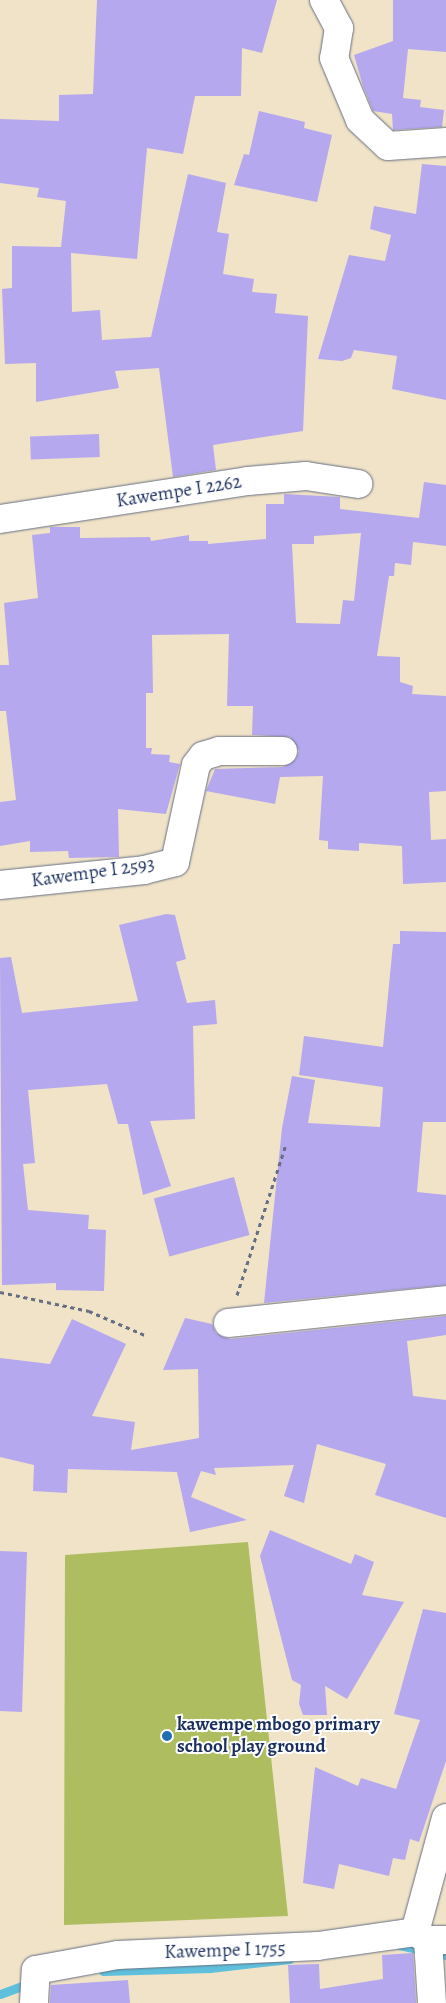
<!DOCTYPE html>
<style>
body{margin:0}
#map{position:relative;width:446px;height:2003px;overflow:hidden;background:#f0e3c7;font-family:Alegreya,serif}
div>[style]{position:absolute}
.green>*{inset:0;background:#adbd60}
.stream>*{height:9px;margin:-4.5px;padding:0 4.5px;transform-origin:4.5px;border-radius:4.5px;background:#5ec0dc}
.building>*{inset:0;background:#b5a8ee;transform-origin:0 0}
.path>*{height:3px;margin-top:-1.5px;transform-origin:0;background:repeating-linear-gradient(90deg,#666e83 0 4px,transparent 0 8px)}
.roads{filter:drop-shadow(0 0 1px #666e83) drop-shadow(0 0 1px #666e83)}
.minor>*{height:28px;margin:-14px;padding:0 14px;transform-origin:14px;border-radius:14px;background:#fff}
.dots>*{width:14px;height:14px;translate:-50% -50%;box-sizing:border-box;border:2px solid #fff;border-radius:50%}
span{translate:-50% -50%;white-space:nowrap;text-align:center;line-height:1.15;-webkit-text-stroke:4px #fff;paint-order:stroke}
.street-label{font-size:19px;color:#1b2f5e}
.poi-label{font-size:19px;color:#1b2f5e;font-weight:700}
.left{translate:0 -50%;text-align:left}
</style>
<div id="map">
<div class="green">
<i style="clip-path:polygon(248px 1542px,288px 1916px,64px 1925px,65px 1555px)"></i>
</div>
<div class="stream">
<i style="left:399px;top:1945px;width:48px;rotate:12deg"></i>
<i style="left:103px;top:1971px;width:107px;rotate:-1.6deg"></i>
<i style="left:210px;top:1968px;width:80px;rotate:-6.5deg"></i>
<i style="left:0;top:1994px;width:32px;rotate:-20deg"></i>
</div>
<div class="building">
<i style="clip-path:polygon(97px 0,277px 0,262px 53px,242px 48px,241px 96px,195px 96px,183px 154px,147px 148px,137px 259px,71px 253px,72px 312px,100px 310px,102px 340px,151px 337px,188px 174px,226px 183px,217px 232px,229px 234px,223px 274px,254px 279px,252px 292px,277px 294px,275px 313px,308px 316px,303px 431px,213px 445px,216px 470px,173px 477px,159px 368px,115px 371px,119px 388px,36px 402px,36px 363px,5px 364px,2px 289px,12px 288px,12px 246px,61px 247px,66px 201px,37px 197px,39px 188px,0 183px,0 119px,59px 121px,59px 95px,93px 94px)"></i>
<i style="clip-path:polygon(393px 0,446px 0,446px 52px,408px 49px,403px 98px,421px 100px,420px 107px,444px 110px,442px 127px,393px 130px,392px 114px,373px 111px,363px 86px,354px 55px,393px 41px)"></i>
<i style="clip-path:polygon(259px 111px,305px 122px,304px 128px,332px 135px,317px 202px,234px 185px,244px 154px,249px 155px)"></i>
<i style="clip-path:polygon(422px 164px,446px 166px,446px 400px,392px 389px,397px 356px,354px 350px,351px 358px,342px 361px,318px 359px,349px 255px,385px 261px,391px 235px,370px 229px,374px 206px,416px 214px)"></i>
<i style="left:99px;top:434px;width:23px;height:69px;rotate:88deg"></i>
<i style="clip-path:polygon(evenodd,424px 482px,446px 485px,446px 546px,413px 542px,411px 565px,395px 563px,394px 576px,389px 576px,377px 656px,400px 657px,400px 682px,413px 686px,412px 694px,446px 696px,446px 791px,429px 792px,431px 840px,446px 839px,446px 882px,403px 884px,402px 846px,359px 843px,359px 851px,328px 849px,328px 841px,319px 840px,323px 776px,280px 777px,275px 804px,206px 791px,215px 769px,283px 767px,296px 759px,299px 751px,290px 737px,252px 735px,253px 706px,227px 706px,229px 634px,152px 635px,153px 693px,146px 693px,146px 748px,152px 748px,151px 754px,170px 755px,169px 762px,180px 764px,166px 814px,118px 809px,119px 857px,69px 858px,68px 851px,30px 852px,30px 841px,0 846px,0 802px,16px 800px,6px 711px,0 711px,0 665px,9px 665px,4px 603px,38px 598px,32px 535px,50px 533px,50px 527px,80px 527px,80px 538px,150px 537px,151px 541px,189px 535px,189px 541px,208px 541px,208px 544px,266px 539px,266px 504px,284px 504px,284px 494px,340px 497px,340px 509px,419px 518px,424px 482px,361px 533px,354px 601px,343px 600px,340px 624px,296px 623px,292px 544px,314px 544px,314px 536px,361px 533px)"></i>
<i style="clip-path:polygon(166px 914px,175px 915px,186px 959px,176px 962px,187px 1003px,215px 1000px,217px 1024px,193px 1026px,195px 1119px,150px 1121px,171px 1186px,143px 1195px,128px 1124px,118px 1124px,107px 1084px,28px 1090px,35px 1163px,23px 1164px,28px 1210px,89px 1215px,88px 1229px,106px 1230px,104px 1291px,56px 1290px,56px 1283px,2px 1285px,0 958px,11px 957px,22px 1013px,138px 1001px,119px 925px)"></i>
<i style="clip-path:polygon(400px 931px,446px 932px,446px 1122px,423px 1122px,417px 1192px,446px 1195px,446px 1285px,264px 1303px,282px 1128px,292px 1076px,315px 1080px,308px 1123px,380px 1127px,383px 1087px,299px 1075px,304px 1036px,383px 1047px,393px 944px,400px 944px)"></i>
<i style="left:234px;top:1177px;width:60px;height:83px;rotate:75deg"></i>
<i style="clip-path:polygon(446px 1316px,446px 1335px,407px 1341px,413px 1396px,446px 1400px,446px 1518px,375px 1495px,386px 1464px,317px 1444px,304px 1503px,284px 1496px,294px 1465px,214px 1468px,216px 1475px,201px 1471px,191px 1497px,247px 1520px,190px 1532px,177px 1472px,68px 1469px,67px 1493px,33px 1491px,34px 1465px,0 1457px,0 1358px,50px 1364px,72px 1319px,126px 1344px,92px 1416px,135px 1422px,131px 1450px,199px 1438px,198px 1369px,163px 1370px,185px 1318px,212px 1324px,216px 1333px,230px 1339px)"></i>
<i style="clip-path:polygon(270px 1530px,351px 1564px,355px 1554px,374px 1562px,362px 1595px,404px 1602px,347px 1699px,325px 1686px,327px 1715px,303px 1715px,299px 1704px,301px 1685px,292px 1680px,260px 1556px)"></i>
<i style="clip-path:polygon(0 1551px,27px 1552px,22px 1712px,0 1711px)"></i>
<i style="clip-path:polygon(423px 1609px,446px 1613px,446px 1761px,419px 1842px,410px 1839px,405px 1860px,393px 1858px,389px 1876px,339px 1864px,334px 1889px,303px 1883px,315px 1767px,358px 1786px,361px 1778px,396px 1789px,420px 1720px,394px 1714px)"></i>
<i style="clip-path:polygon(413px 1953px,416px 2003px,290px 2003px,288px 1965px,319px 1964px,320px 1989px,383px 1979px,382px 1955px)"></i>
<i style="clip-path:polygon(128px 1980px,130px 2003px,50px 2003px,51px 1985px)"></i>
</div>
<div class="path">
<i style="left:0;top:1292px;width:91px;rotate:12.1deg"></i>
<i style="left:89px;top:1311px;width:61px;rotate:23.2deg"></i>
<i style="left:237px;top:1295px;width:159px;rotate:-72deg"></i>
</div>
<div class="roads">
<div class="minor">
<i style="left:324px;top:0;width:32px;rotate:62deg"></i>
<i style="left:339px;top:28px;width:30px;rotate:99deg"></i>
<i style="left:334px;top:58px;width:67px;rotate:67.2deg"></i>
<i style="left:360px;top:120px;width:38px;rotate:43deg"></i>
<i style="left:388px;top:146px;width:58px;rotate:-3.9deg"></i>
<i style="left:0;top:519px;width:251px;rotate:-8.7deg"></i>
<i style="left:248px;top:481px;width:58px;rotate:-4.9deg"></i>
<i style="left:306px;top:476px;width:53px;rotate:8.7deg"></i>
<i style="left:0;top:885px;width:145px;rotate:-5.9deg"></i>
<i style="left:144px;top:870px;width:32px;rotate:-14deg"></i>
<i style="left:175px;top:862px;width:99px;rotate:-77.8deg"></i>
<i style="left:196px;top:765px;width:11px;rotate:-52deg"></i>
<i style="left:203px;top:756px;width:17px;rotate:-17deg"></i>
<i style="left:219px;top:751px;width:64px"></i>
<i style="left:228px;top:1323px;width:219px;rotate:-6deg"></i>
<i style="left:415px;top:1932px;width:118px;rotate:-74.8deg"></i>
<i style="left:428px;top:1940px;width:63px;rotate:86.4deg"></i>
<i style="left:34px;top:2003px;width:33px;rotate:-87deg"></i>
<i style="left:36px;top:1970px;width:83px;rotate:-10.4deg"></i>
<i style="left:118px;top:1955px;width:200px;rotate:-2.6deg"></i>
<i style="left:318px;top:1946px;width:98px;rotate:-8.2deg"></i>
<i style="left:415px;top:1932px;width:15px;rotate:32deg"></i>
<i style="left:428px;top:1940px;width:18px"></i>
</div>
</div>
<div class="dots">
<i style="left:167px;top:1736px;background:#1f6fb2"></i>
</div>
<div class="street-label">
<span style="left:179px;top:492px;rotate:-9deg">Kawempe I 2262</span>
<span style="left:93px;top:873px;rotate:-8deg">Kawempe I 2593</span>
<span style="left:225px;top:1951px;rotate:-2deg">Kawempe I 1755</span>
</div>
<div class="poi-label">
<span class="left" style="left:177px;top:1736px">kawempe mbogo primary<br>school play ground</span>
</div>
</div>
